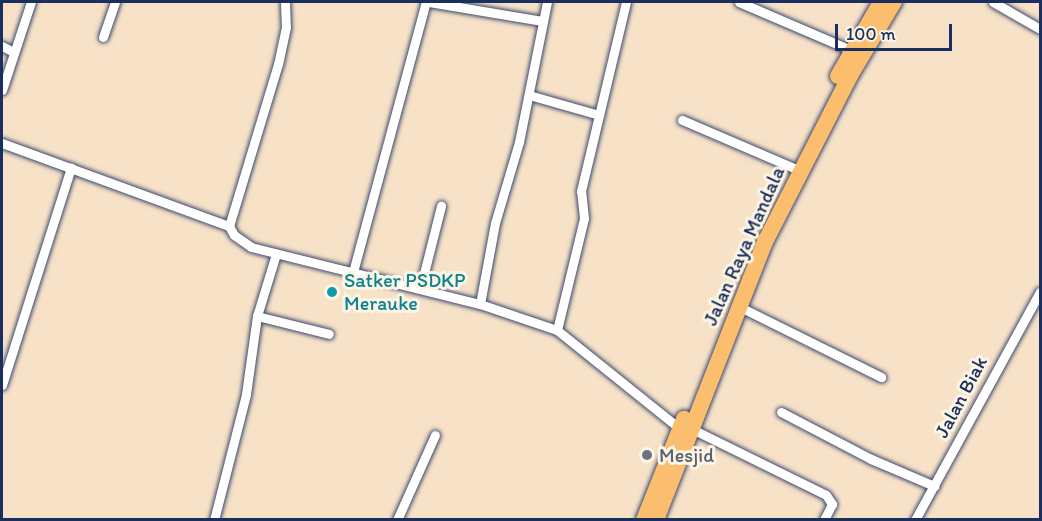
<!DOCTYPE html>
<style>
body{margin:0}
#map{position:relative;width:1042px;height:521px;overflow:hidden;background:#f7e2c8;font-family:Itim,sans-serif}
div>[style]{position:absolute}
.roads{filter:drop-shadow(0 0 2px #3c4a6e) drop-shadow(0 0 2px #3c4a6e)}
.street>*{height:9px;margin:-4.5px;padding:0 4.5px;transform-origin:4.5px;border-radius:4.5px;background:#fff}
.highway>*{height:16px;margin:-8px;padding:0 8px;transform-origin:8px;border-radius:8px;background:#fbbd6e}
.dots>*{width:16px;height:16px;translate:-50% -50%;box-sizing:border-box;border:3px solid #fcf5e5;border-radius:50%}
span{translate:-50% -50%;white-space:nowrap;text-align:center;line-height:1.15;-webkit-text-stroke:6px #fcf5e5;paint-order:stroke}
.street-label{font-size:20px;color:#1b2f5e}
.culture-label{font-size:20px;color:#0d838f}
.left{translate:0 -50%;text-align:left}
.worship-label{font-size:20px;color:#5b616d}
.frame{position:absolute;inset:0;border:3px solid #1b2f5e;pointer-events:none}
.scale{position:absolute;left:835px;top:24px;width:117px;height:27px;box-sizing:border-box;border:3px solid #1b2f5e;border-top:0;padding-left:8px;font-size:18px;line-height:21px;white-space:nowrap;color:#1b2f5e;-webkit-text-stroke:4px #fcf5e5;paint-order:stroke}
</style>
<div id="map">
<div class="roads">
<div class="street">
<i style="left:285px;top:2px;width:25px;rotate:88deg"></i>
<i style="left:286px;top:27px;width:38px;rotate:102deg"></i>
<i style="left:278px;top:64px;width:169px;rotate:106.8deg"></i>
<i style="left:229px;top:226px;width:10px;rotate:61deg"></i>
<i style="left:234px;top:235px;width:21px;rotate:35deg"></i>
<i style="left:251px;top:247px;width:236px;rotate:14deg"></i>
<i style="left:480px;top:304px;width:81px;rotate:18.7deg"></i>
<i style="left:557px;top:330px;width:158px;rotate:38.8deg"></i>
<i style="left:429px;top:2px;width:115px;rotate:9.5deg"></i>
<i style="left:739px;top:2px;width:122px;rotate:23.2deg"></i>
<i style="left:993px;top:2px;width:54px;rotate:29.9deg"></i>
<i style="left:103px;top:37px;width:37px;rotate:-71deg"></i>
<i style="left:2px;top:46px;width:13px;rotate:27deg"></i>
<i style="left:2px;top:90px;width:93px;rotate:-71.8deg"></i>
<i style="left:529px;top:95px;width:73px;rotate:15.9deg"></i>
<i style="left:682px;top:120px;width:129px;rotate:23.2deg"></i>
<i style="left:2px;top:143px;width:242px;rotate:20.1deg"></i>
<i style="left:353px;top:272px;width:280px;rotate:-74.9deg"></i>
<i style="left:420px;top:289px;width:86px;rotate:-75.8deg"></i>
<i style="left:480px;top:304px;width:82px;rotate:-79.5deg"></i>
<i style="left:495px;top:223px;width:84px;rotate:-73.5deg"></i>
<i style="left:519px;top:142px;width:143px;rotate:-78.7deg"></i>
<i style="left:738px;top:306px;width:160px;rotate:26.4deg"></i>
<i style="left:257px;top:316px;width:74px;rotate:14deg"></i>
<i style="left:557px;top:330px;width:115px;rotate:-76.4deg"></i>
<i style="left:584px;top:218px;width:27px;rotate:-96deg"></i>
<i style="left:581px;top:191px;width:194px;rotate:-76.6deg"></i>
<i style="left:2px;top:385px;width:228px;rotate:-72.4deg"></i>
<i style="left:781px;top:412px;width:102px;rotate:27.6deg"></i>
<i style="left:871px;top:459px;width:69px;rotate:23.2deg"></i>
<i style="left:692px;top:429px;width:149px;rotate:26.2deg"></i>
<i style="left:826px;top:495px;width:11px;rotate:56deg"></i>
<i style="left:832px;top:504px;width:18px;rotate:117deg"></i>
<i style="left:214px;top:520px;width:130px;rotate:-75.7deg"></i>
<i style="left:246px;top:394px;width:79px;rotate:-82deg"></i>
<i style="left:257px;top:316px;width:65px;rotate:-73deg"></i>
<i style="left:397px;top:520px;width:93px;rotate:-65.9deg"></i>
<i style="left:915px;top:520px;width:260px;rotate:-61.3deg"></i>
</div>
<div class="highway">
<i style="left:838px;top:76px;width:86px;rotate:-59.8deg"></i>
<i style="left:644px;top:520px;width:109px;rotate:-68.4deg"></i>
<i style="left:656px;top:520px;width:299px;rotate:-68.6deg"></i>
<i style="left:765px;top:242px;width:189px;rotate:-62.9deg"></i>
<i style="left:851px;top:74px;width:84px;rotate:-59.2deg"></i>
</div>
</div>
<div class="dots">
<i style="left:332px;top:292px;background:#0f9aa8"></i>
<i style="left:647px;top:455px;background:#6b7280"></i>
</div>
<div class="street-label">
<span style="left:744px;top:246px;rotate:-66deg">Jalan Raya Mandala</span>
<span style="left:961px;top:397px;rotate:-62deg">Jalan Biak</span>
</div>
<div class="culture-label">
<span class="left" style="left:344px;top:292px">Satker PSDKP<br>Merauke</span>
</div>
<div class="worship-label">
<span class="left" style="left:659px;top:455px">Mesjid</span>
</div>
<div class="frame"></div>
<div class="scale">100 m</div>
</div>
